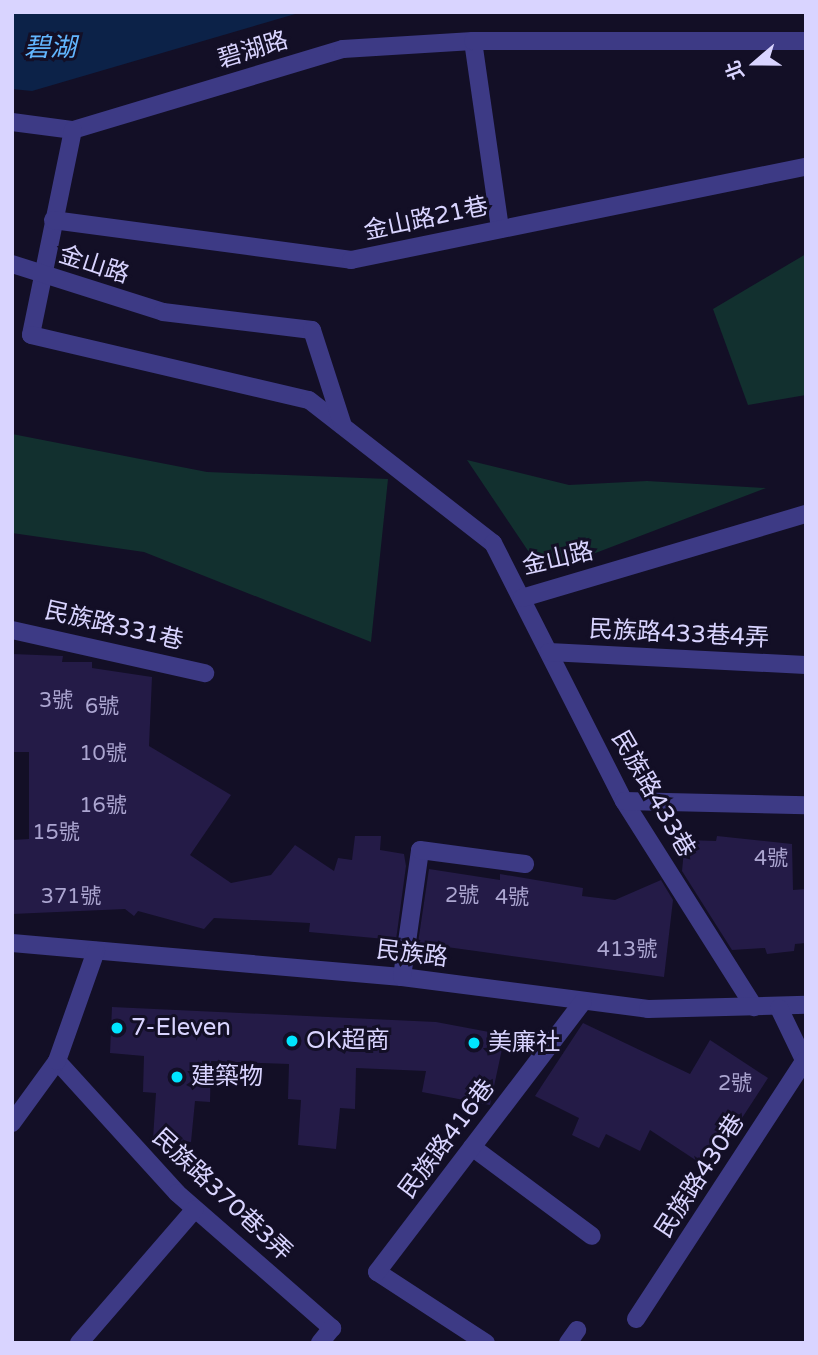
<!DOCTYPE html>
<meta charset="utf-8">
<style>
body{margin:0}
#map{position:relative;width:818px;height:1355px;overflow:hidden;background:#130f26;font-family:"Varela Round","Noto Sans TC",sans-serif}
div>[style]{position:absolute}
.green>*{inset:0;background:#12302f}
.water>*{inset:0;background:#0c2248}
.building>*{inset:0;background:#241b47}
.minor>*{height:18px;margin:-9px;padding:0 9px;transform-origin:9px;border-radius:9px;background:#3d3a85}
.dots>*{width:19px;height:19px;translate:-50% -50%;box-sizing:border-box;border:4px solid #130f26;border-radius:50%}
span{translate:-50% -50%;white-space:nowrap;text-align:center;line-height:1.15;-webkit-text-stroke:6px #130f26;paint-order:stroke}
.number-label{font-size:21px;color:#aca6d1}
.number-label span{-webkit-text-stroke-width:0}
.street-label{font-size:24px;color:#d9d4ff}
.poi-label{font-size:24px;color:#d9d4ff}
.left{translate:0 -50%;text-align:left}
.water-label{font-size:26px;color:#62b6ff;font-style:italic}
.frame{position:absolute;inset:0;border:14px solid #d9d4ff;pointer-events:none}
.north{position:absolute;left:720px;top:28px;width:70px;height:70px;-webkit-text-stroke:5px #130f26;paint-order:stroke;rotate:250deg;font-size:19px;font-weight:700;line-height:28px;text-align:center;color:#d9d4ff}
.north::after{content:'';display:block;margin:auto;width:24px;height:32px;background:#d9d4ff;clip-path:polygon(50% 0,100% 100%,50% 72%,0 100%)}
</style>
<div id="map">
<div class="green">
<i style="clip-path:polygon(806px 254px,806px 395px,748px 405px,713px 309px)"></i>
<i style="clip-path:polygon(12px 434px,207px 472px,388px 479px,371px 642px,144px 552px,12px 533px)"></i>
<i style="clip-path:polygon(467px 460px,569px 485px,647px 481px,766px 488px,543px 573px)"></i>
</div>
<div class="water">
<i style="clip-path:polygon(12px 12px,302px 12px,32px 91px,12px 89px)"></i>
</div>
<div class="building">
<i style="clip-path:polygon(12px 654px,63px 656px,62px 662px,92px 662px,92px 668px,152px 677px,149px 746px,231px 795px,190px 855px,231px 883px,271px 875px,295px 845px,334px 871px,338px 858px,352px 860px,355px 836px,381px 836px,380px 850px,404px 854px,406px 866px,396px 940px,309px 932px,310px 923px,214px 918px,204px 929px,138px 911px,134px 916px,125px 909px,12px 914px,12px 840px,29px 839px,29px 752px,12px 752px)"></i>
<i style="clip-path:polygon(717px 836px,792px 844px,793px 890px,806px 889px,806px 943px,795px 944px,794px 951px,767px 954px,765px 948px,732px 950px,682px 871px,685px 840px,716px 841px)"></i>
<i style="clip-path:polygon(429px 869px,500px 880px,500px 874px,583px 888px,582px 896px,615px 900px,661px 880px,673px 900px,664px 977px,418px 943px)"></i>
<i style="clip-path:polygon(112px 1007px,436px 1022px,505px 1035px,490px 1105px,422px 1092px,426px 1071px,356px 1068px,355px 1109px,340px 1108px,336px 1149px,298px 1145px,301px 1100px,288px 1099px,289px 1064px,211px 1061px,210px 1102px,195px 1101px,191px 1142px,153px 1139px,156px 1093px,143px 1092px,144px 1056px,110px 1053px)"></i>
<i style="clip-path:polygon(583px 1023px,690px 1074px,710px 1040px,768px 1078px,729px 1138px,720px 1132px,700px 1163px,650px 1130px,640px 1151px,606px 1134px,599px 1148px,572px 1135px,579px 1118px,535px 1096px)"></i>
</div>
<div class="minor">
<i style="left:473px;top:41px;width:190px;rotate:81.8deg"></i>
<i style="left:12px;top:122px;width:62px;rotate:7.5deg"></i>
<i style="left:73px;top:130px;width:282px;rotate:-16.7deg"></i>
<i style="left:343px;top:49px;width:130px;rotate:-3.5deg"></i>
<i style="left:473px;top:41px;width:333px"></i>
<i style="left:73px;top:130px;width:209px;rotate:101.6deg"></i>
<i style="left:31px;top:335px;width:285px;rotate:13.2deg"></i>
<i style="left:309px;top:400px;width:233px;rotate:37.9deg"></i>
<i style="left:493px;top:543px;width:289px;rotate:63.1deg"></i>
<i style="left:624px;top:801px;width:244px;rotate:57.7deg"></i>
<i style="left:53px;top:220px;width:301px;rotate:7.6deg"></i>
<i style="left:351px;top:260px;width:464px;rotate:-11.6deg"></i>
<i style="left:12px;top:264px;width:158px;rotate:17.6deg"></i>
<i style="left:163px;top:312px;width:150px;rotate:6.9deg"></i>
<i style="left:312px;top:330px;width:101px;rotate:72.1deg"></i>
<i style="left:522px;top:598px;width:296px;rotate:-16.5deg"></i>
<i style="left:12px;top:630px;width:198px;rotate:12.6deg"></i>
<i style="left:549px;top:652px;width:257px;rotate:2.9deg"></i>
<i style="left:624px;top:801px;width:182px;rotate:1.3deg"></i>
<i style="left:12px;top:943px;width:391px;rotate:5deg"></i>
<i style="left:402px;top:977px;width:248px;rotate:7.4deg"></i>
<i style="left:648px;top:1009px;width:158px;rotate:-1.5deg"></i>
<i style="left:402px;top:977px;width:128px;rotate:-81.9deg"></i>
<i style="left:420px;top:850px;width:106px;rotate:7.6deg"></i>
<i style="left:779px;top:1008px;width:62px;rotate:64.3deg"></i>
<i style="left:57px;top:1061px;width:178px;rotate:47.7deg"></i>
<i style="left:177px;top:1193px;width:206px;rotate:41.1deg"></i>
<i style="left:332px;top:1328px;width:19px;rotate:129deg"></i>
<i style="left:12px;top:1123px;width:77px;rotate:-54deg"></i>
<i style="left:57px;top:1061px;width:117px;rotate:-70.5deg"></i>
<i style="left:472px;top:1147px;width:149px;rotate:36.6deg"></i>
<i style="left:636px;top:1319px;width:308px;rotate:-56.9deg"></i>
<i style="left:79px;top:1343px;width:177px;rotate:-49.1deg"></i>
<i style="left:486px;top:1343px;width:130px;rotate:-146.9deg"></i>
<i style="left:377px;top:1272px;width:340px;rotate:-52.7deg"></i>
<i style="left:568px;top:1343px;width:16px;rotate:-55deg"></i>
</div>
<div class="dots">
<i style="left:117px;top:1028px;background:#00e5ff"></i>
<i style="left:292px;top:1041px;background:#00e5ff"></i>
<i style="left:474px;top:1043px;background:#00e5ff"></i>
<i style="left:177px;top:1077px;background:#00e5ff"></i>
</div>
<div class="number-label">
<span style="left:56px;top:701px">3號</span>
<span style="left:102px;top:707px">6號</span>
<span style="left:103px;top:754px">10號</span>
<span style="left:103px;top:806px">16號</span>
<span style="left:56px;top:833px">15號</span>
<span style="left:771px;top:859px">4號</span>
<span style="left:462px;top:896px">2號</span>
<span style="left:71px;top:897px">371號</span>
<span style="left:512px;top:898px">4號</span>
<span style="left:627px;top:950px">413號</span>
<span style="left:735px;top:1084px">2號</span>
</div>
<div class="street-label">
<span style="left:253px;top:50px;rotate:-17deg">碧湖路</span>
<span style="left:426px;top:219px;rotate:-12deg">金山路21巷</span>
<span style="left:94px;top:265px;rotate:18deg">金山路</span>
<span style="left:558px;top:559px;rotate:-13deg">金山路</span>
<span style="left:114px;top:626px;rotate:13deg">民族路331巷</span>
<span style="left:679px;top:634px;rotate:3deg">民族路433巷4弄</span>
<span style="left:653px;top:794px;rotate:60deg">民族路433巷</span>
<span style="left:412px;top:954px;rotate:7deg">民族路</span>
<span style="left:447px;top:1139px;rotate:-53deg">民族路416巷</span>
<span style="left:700px;top:1176px;rotate:-57deg">民族路430巷</span>
<span style="left:222px;top:1195px;rotate:43deg">民族路370巷3弄</span>
</div>
<div class="poi-label">
<span class="left" style="left:131px;top:1028px">7-Eleven</span>
<span class="left" style="left:306px;top:1041px">OK超商</span>
<span class="left" style="left:488px;top:1043px">美廉社</span>
<span class="left" style="left:191px;top:1077px">建築物</span>
</div>
<div class="water-label">
<span style="left:50px;top:48px">碧湖</span>
</div>
<div class="frame"></div>
<div class="north">北</div>
</div>
